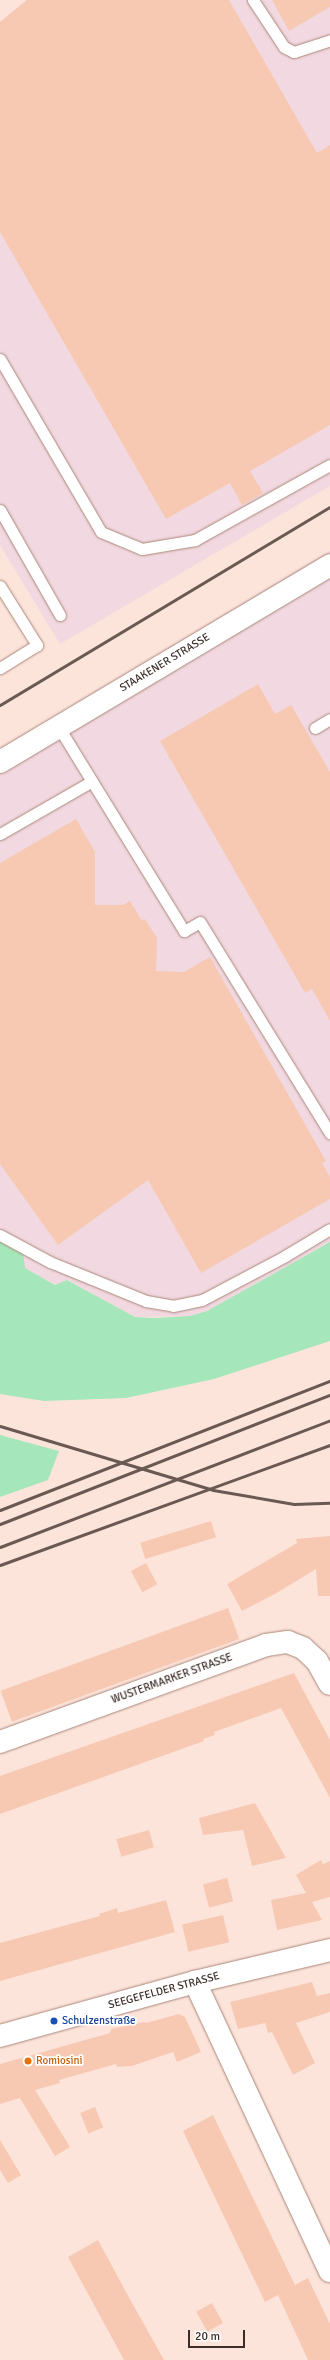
<!DOCTYPE html>
<meta charset="utf-8">
<style>
body{margin:0}
#map{position:relative;width:330px;height:2360px;overflow:hidden;background:#fce4db;font-family:Signika,sans-serif}
div>[style]{position:absolute}
.industrial>*{inset:0;background:#f1d8e1}
.green>*{inset:0;background:#a5e7ba}
.building>*{inset:0;background:#f7c9b3;transform-origin:0 0}
.roads{filter:drop-shadow(0 0 1px #ab8678) drop-shadow(0 0 1px #ab8678)}
.service>*{height:11px;margin:-5.5px;padding:0 5.5px;transform-origin:5.5px;border-radius:5.5px;background:#fff}
.minor>*{height:22px;margin:-11px;padding:0 11px;transform-origin:11px;border-radius:11px;background:#fff}
.tertiary>*{height:22px;margin:-11px;padding:0 11px;transform-origin:11px;border-radius:11px;background:#fff}
.rail>*{height:3px;margin:-1.5px;padding:0 1.5px;transform-origin:1.5px;border-radius:1.5px;background:#6a5953}
.dots>*{width:11px;height:11px;translate:-50% -50%;box-sizing:border-box;border:2px solid #fff;border-radius:50%}
span{translate:-50% -50%;white-space:nowrap;text-align:center;line-height:1.15;-webkit-text-stroke:3.5px #fff;paint-order:stroke}
.street-label{font-size:11px;color:#3c2d28}
.transit-label{font-size:11px;color:#164399}
.left{translate:0 -50%;text-align:left}
.food-label{font-size:11px;color:#c56008}
.scale{position:absolute;left:188px;top:2330px;width:57px;height:18px;box-sizing:border-box;border:2px solid #3c2d28;border-top:0;padding-left:5px;font-size:12px;line-height:14px;white-space:nowrap;color:#3c2d28;-webkit-text-stroke:3px #fff;paint-order:stroke}
</style>
<div id="map">
<div class="industrial">
<i style="clip-path:polygon(27px 0,330px 0,330px 486px,60px 644px,0 545px,0 22px)"></i>
<i style="clip-path:polygon(330px 551px,330px 1242px,207px 1311px,190px 1316px,135px 1317px,68px 1280px,56px 1285px,25px 1268px,0 1238px,0 749px)"></i>
</div>
<div class="green">
<i style="clip-path:polygon(0 1238px,23px 1253px,25px 1268px,55px 1285px,67px 1280px,135px 1317px,155px 1318px,190px 1316px,207px 1311px,330px 1242px,330px 1341px,214px 1379px,126px 1398px,44px 1401px,0 1394px)"></i>
<i style="clip-path:polygon(0 1435px,59px 1451px,48px 1480px,0 1497px)"></i>
</div>
<div class="building">
<i style="clip-path:polygon(27px 0,229px 0,317px 153px,330px 145px,330px 425px,250px 471px,263px 493px,242px 505px,230px 483px,166px 519px,0 232px,0 22px)"></i>
<i style="clip-path:polygon(272px 0,330px 0,330px 7px,289px 31px)"></i>
<i style="clip-path:polygon(258px 684px,275px 714px,291px 705px,330px 772px,330px 1021px,312px 989px,305px 993px,160px 741px)"></i>
<i style="clip-path:polygon(76px 819px,95px 852px,95px 905px,123px 905px,130px 901px,142px 921px,145px 919px,157px 938px,156px 971px,184px 972px,210px 957px,326px 1161px,322px 1163px,330px 1177px,330px 1199px,201px 1273px,148px 1180px,58px 1245px,0 1164px,0 863px)"></i>
<i style="left:211px;top:1521px;width:17px;height:74px;rotate:73deg"></i>
<i style="clip-path:polygon(330px 1536px,330px 1596px,318px 1596px,316px 1569px,275px 1594px,242px 1611px,227px 1584px,297px 1543px,296px 1539px)"></i>
<i style="left:146px;top:1563px;width:24px;height:17px;rotate:62deg"></i>
<i style="left:228px;top:1608px;width:33px;height:242px;rotate:70deg"></i>
<i style="clip-path:polygon(294px 1673px,330px 1740px,330px 1798px,281px 1708px,214px 1732px,215px 1735px,203px 1739px,204px 1741px,0 1814px,0 1776px)"></i>
<i style="clip-path:polygon(255px 1803px,286px 1858px,252px 1866px,243px 1830px,203px 1835px,199px 1818px)"></i>
<i style="left:149px;top:1830px;width:18px;height:34px;rotate:74deg"></i>
<i style="clip-path:polygon(321px 1860px,323px 1864px,330px 1861px,330px 1897px,312px 1902px,322px 1920px,277px 1930px,271px 1900px,306px 1893px,296px 1875px)"></i>
<i style="left:227px;top:1878px;width:24px;height:25px;rotate:75deg"></i>
<i style="clip-path:polygon(166px 1900px,175px 1932px,0 1981px,0 1943px,100px 1916px,99px 1914px,117px 1908px,118px 1913px)"></i>
<i style="left:223px;top:1915px;width:28px;height:42px;rotate:77deg"></i>
<i style="clip-path:polygon(312px 1982px,317px 1996px,330px 1993px,330px 2012px,296px 2023px,315px 2063px,293px 2075px,272px 2032px,268px 2033px,265px 2023px,238px 2029px,230px 2002px)"></i>
<i style="clip-path:polygon(179px 2014px,185px 2017px,201px 2052px,177px 2062px,173px 2052px,132px 2066px,117px 2067px,116px 2064px,59px 2080px,60px 2083px,35px 2090px,70px 2147px,55px 2156px,20px 2098px,0 2104px,0 2064px,110px 2033px,111px 2029px,144px 2022px,146px 2023px)"></i>
<i style="left:95px;top:2107px;width:22px;height:16px;rotate:68deg"></i>
<i style="clip-path:polygon(213px 2115px,295px 2285px,308px 2278px,330px 2324px,330px 2360px,308px 2360px,278px 2295px,265px 2302px,183px 2131px)"></i>
<i style="clip-path:polygon(0 2140px,21px 2175px,8px 2183px,0 2170px)"></i>
<i style="clip-path:polygon(98px 2240px,126px 2292px,164px 2360px,124px 2360px,68px 2257px)"></i>
<i style="left:212px;top:2303px;width:23px;height:18px;rotate:61deg"></i>
</div>
<div class="roads">
<div class="service">
<i style="left:253px;top:0;width:56px;rotate:56.6deg"></i>
<i style="left:284px;top:47px;width:11px;rotate:27deg"></i>
<i style="left:294px;top:52px;width:38px;rotate:-18deg"></i>
<i style="left:0;top:359px;width:200px;rotate:59.7deg"></i>
<i style="left:101px;top:532px;width:44px;rotate:22.5deg"></i>
<i style="left:142px;top:549px;width:54px;rotate:-9.6deg"></i>
<i style="left:195px;top:540px;width:154px;rotate:-29.1deg"></i>
<i style="left:0;top:510px;width:121px;rotate:60.3deg"></i>
<i style="left:0;top:586px;width:70px;rotate:57.9deg"></i>
<i style="left:37px;top:645px;width:44px;rotate:148.1deg"></i>
<i style="left:58px;top:726px;width:241px;rotate:58.4deg"></i>
<i style="left:184px;top:931px;width:18px;rotate:-29deg"></i>
<i style="left:200px;top:922px;width:248px;rotate:58.4deg"></i>
<i style="left:315px;top:728px;width:17px;rotate:-31deg"></i>
<i style="left:0;top:834px;width:106px;rotate:-29.9deg"></i>
<i style="left:0;top:1235px;width:57px;rotate:28.4deg"></i>
<i style="left:50px;top:1262px;width:104px;rotate:22.1deg"></i>
<i style="left:146px;top:1301px;width:27px;rotate:10deg"></i>
<i style="left:173px;top:1306px;width:30px;rotate:-12deg"></i>
<i style="left:202px;top:1300px;width:94px;rotate:-27.9deg"></i>
<i style="left:285px;top:1256px;width:52px;rotate:-31deg"></i>
</div>
<div class="minor">
<i style="left:0;top:762px;width:384px;rotate:-30.8deg"></i>
<i style="left:0;top:1742px;width:283px;rotate:-20deg"></i>
<i style="left:266px;top:1645px;width:22px;rotate:-8deg"></i>
<i style="left:288px;top:1642px;width:16px;rotate:22deg"></i>
<i style="left:303px;top:1648px;width:19px;rotate:43deg"></i>
<i style="left:317px;top:1661px;width:26px;rotate:61deg"></i>
<i style="left:195px;top:1982px;width:319px;rotate:65deg"></i>
</div>
<div class="tertiary">
<i style="left:0;top:2036px;width:202px;rotate:-15.5deg"></i>
<i style="left:195px;top:1982px;width:139px;rotate:-13.3deg"></i>
</div>
</div>
<div class="rail">
<i style="left:0;top:705px;width:385px;rotate:-31deg"></i>
<i style="left:0;top:1426px;width:222px;rotate:16.7deg"></i>
<i style="left:213px;top:1490px;width:82px;rotate:9.8deg"></i>
<i style="left:294px;top:1504px;width:36px;rotate:-2deg"></i>
<i style="left:0;top:1510px;width:354px;rotate:-21.4deg"></i>
<i style="left:0;top:1524px;width:354px;rotate:-21.4deg"></i>
<i style="left:0;top:1547px;width:354px;rotate:-21deg"></i>
<i style="left:0;top:1565px;width:351px;rotate:-20deg"></i>
</div>
<div class="dots">
<i style="left:54px;top:2021px;background:#1a4fb4"></i>
<i style="left:28px;top:2061px;background:#e8710a"></i>
</div>
<div class="street-label">
<span style="left:165px;top:663px;rotate:-31deg">STAAKENER STRASSE</span>
<span style="left:172px;top:1679px;rotate:-20deg">WUSTERMARKER STRASSE</span>
<span style="left:164px;top:1991px;rotate:-15deg">SEEGEFELDER STRASSE</span>
</div>
<div class="transit-label">
<span class="left" style="left:62px;top:2021px">Schulzenstraße</span>
</div>
<div class="food-label">
<span class="left" style="left:36px;top:2061px">Romiosini</span>
</div>
<div class="scale">20 m</div>
</div>
